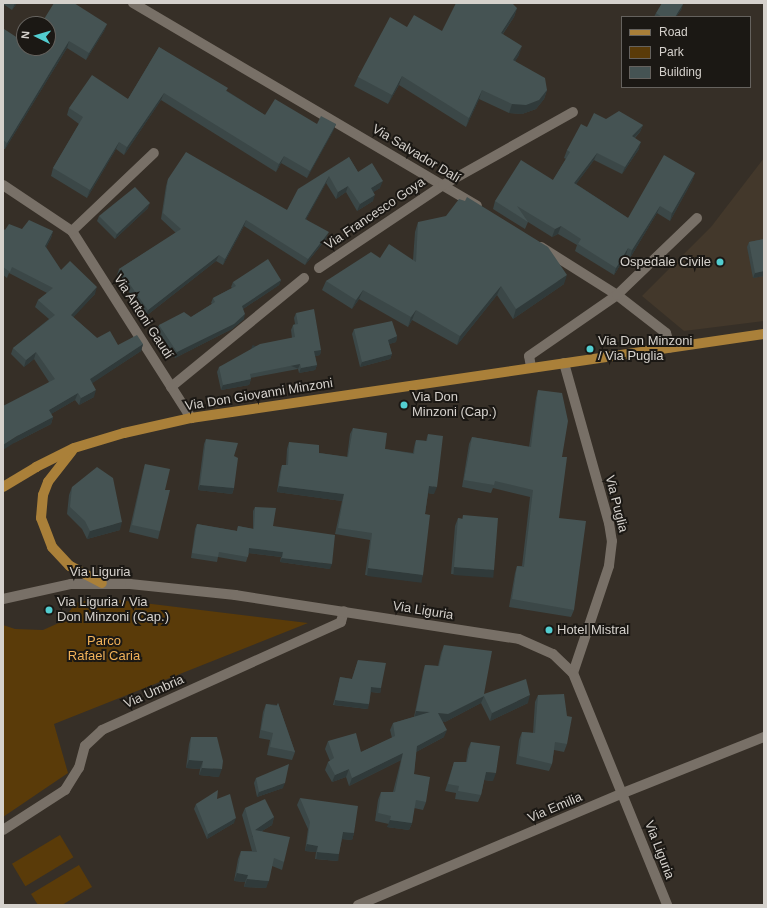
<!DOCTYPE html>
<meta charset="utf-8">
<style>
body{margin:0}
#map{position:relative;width:767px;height:908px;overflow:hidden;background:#362f27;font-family:Helvetica,sans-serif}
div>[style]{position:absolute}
.built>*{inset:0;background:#43382b}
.green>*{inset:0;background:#5a3b09;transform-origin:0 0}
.minor>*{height:10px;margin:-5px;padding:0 5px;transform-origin:5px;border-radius:5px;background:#787067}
.tertiary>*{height:10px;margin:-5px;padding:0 5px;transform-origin:5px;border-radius:5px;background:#787067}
.primary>*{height:10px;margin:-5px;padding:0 5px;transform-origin:5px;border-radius:5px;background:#aa8039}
.wall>*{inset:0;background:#3b4747}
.shaded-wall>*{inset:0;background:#303a3a;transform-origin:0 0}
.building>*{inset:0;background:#455353}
.dots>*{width:11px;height:11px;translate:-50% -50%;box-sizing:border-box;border:2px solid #1b1814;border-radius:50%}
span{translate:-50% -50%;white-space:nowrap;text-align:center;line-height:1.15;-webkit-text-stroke:4px #1b1814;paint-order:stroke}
.street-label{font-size:13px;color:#d5d1cc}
.poi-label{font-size:13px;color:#d5d1cc}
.right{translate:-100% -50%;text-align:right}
.left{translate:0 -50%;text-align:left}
.park-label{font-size:13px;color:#f1b259}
.frame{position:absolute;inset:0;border:4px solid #d5d1cc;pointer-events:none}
.legend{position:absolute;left:621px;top:16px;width:130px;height:72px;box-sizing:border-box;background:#1b1814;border:1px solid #65625e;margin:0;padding:5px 7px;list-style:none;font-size:12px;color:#d5d1cc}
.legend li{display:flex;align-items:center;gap:8px;height:20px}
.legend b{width:20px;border:1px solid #65625e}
.north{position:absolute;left:16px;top:16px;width:40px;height:40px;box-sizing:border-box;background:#1b1814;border:1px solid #65625e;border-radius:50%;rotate:275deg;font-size:11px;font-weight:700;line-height:16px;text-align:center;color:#d5d1cc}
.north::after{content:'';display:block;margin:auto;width:14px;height:18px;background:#52cdd0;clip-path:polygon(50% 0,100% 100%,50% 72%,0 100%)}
</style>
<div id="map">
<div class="built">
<i style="clip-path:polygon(764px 158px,764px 321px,684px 331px,642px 296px,711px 227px)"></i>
</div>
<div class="green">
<i style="clip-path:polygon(92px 599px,111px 599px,308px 623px,54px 724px,68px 773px,3px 817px,3px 625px,15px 629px,43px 630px,61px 622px,76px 603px)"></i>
<i style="left:60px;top:835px;width:26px;height:56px;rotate:59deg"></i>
<i style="clip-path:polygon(79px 865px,92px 887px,62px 905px,38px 905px,31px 894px)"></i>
</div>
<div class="minor">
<i style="left:133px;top:3px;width:399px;rotate:30.5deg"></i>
<i style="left:3px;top:185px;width:83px;rotate:33.7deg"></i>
<i style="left:72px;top:231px;width:222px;rotate:57.5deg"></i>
<i style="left:72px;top:231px;width:113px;rotate:-43.6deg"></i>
<i style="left:541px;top:247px;width:90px;rotate:32.3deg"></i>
<i style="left:617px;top:295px;width:62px;rotate:37.8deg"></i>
<i style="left:666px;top:333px;width:15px;rotate:74deg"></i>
<i style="left:319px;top:268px;width:149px;rotate:-33.8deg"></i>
<i style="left:443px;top:185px;width:149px;rotate:-29.3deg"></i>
<i style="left:564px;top:363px;width:166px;rotate:74.3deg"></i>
<i style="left:609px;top:523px;width:18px;rotate:81deg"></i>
<i style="left:612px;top:541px;width:25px;rotate:97deg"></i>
<i style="left:609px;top:566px;width:113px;rotate:108.6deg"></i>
<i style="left:531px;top:367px;width:11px;rotate:-100deg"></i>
<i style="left:529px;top:356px;width:107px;rotate:-34.7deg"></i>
<i style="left:617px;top:295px;width:111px;rotate:-43.9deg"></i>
<i style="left:171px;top:387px;width:172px;rotate:-39.3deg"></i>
<i style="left:3px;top:830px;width:74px;rotate:-32.8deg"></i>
<i style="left:65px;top:790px;width:26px;rotate:-58deg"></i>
<i style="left:79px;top:768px;width:23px;rotate:-75deg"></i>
<i style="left:85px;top:746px;width:23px;rotate:-43deg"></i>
<i style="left:102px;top:730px;width:262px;rotate:-24.3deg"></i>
<i style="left:341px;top:622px;width:11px;rotate:-75deg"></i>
<i style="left:358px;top:905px;width:288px;rotate:-22.9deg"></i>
<i style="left:623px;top:793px;width:152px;rotate:-21.7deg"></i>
</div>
<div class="tertiary">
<i style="left:3px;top:599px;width:70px;rotate:-12.4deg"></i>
<i style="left:71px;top:584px;width:59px"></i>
<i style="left:130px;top:584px;width:106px;rotate:6deg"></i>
<i style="left:235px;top:595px;width:287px;rotate:8.8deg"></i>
<i style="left:519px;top:639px;width:37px;rotate:24deg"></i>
<i style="left:553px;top:654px;width:28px;rotate:44deg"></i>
<i style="left:573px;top:673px;width:250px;rotate:67.9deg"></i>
</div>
<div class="primary">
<i style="left:72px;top:451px;width:39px;rotate:128deg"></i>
<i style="left:48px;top:482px;width:14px;rotate:111deg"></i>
<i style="left:43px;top:495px;width:23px;rotate:95deg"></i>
<i style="left:41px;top:518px;width:31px;rotate:69deg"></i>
<i style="left:52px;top:547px;width:26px;rotate:47deg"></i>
<i style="left:70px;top:566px;width:36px;rotate:28deg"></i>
<i style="left:3px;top:487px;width:39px;rotate:-31deg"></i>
<i style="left:36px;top:467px;width:42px;rotate:-26.6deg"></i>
<i style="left:74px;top:448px;width:52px;rotate:-16.7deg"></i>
<i style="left:124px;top:433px;width:69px;rotate:-12.6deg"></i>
<i style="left:191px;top:418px;width:579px;rotate:-8.34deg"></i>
</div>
<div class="wall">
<i style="clip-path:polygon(3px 3px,17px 3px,12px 10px,3px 4px)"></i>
<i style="clip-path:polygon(683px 4px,681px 10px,676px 17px,654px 17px,656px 13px)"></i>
<i style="clip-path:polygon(517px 8px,514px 17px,503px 34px,519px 55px,515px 61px,547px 90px,544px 99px,536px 109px,522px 114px,509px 113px,479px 99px,466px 127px,399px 85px,388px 104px,354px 86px,358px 77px,407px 27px,442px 31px)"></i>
<i style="clip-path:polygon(107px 24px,104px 31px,86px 60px,67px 48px,5px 149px,3px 149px,3px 31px,24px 48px)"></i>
<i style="clip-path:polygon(159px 47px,227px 91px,265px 115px,317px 124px,336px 124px,333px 131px,307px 178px,281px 163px,276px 172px,161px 100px,124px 155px,116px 149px,87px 198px,51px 176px,53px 168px,79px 124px,67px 115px,69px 108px,128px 99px)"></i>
<i style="clip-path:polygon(606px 119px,643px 125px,640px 132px,635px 138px,639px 149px,622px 174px,594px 160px,576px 184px,628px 218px,695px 173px,692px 181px,670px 221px,657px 213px,630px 258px,626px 255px,614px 275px,575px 251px,577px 245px,558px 234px,552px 237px,528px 222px,525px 229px,493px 209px,495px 201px,553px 180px,566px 159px,564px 158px,567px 150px,587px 127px)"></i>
<i style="clip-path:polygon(349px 157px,358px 172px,380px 188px,373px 192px,373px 201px,357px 211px,346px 192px,336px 199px,326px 183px,306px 219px,326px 239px,305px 265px,244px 226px,223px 265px,216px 261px,146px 316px,117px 275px,119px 269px,176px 233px,161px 219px,166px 186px,168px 179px,287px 210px)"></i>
<i style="clip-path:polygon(148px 208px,115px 239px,97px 221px,99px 216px)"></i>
<i style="clip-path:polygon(418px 222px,564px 284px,513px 319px,497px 295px,457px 345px,412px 320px,408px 327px,359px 299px,352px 309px,322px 290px,326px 281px,380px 258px,413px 260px,415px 232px)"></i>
<i style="clip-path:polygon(3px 229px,5px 230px,22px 229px,53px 231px,51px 238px,46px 247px,61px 270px,95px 294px,73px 317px,97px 338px,118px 345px,143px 344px,141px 351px,92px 383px,94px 397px,79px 405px,75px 400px,51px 414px,53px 417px,51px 424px,14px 443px,49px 382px,34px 359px,24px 367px,11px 354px,13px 348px,49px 319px,35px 307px,38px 300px,47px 293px,9px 273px,7px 278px,3px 275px)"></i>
<i style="clip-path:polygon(764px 239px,764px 276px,753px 278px,747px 247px,749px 242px)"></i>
<i style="clip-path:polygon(281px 280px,279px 285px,243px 309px,244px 319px,232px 329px,175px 358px,157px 330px,159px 325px,191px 317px,212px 304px,211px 303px,213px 298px,232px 288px,231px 287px,233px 282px)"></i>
<i style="clip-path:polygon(296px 313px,321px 350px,320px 355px,315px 356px,317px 365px,315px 370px,299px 373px,298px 369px,250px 378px,251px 379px,249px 385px,221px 390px,217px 372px,219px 367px,292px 338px,291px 330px,293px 325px,295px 324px,294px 318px)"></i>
<i style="clip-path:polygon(354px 329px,397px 336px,396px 342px,389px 344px,392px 354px,390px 359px,360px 367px,352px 334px)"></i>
<i style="clip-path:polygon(538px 390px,562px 457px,559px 518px,574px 610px,571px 617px,509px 607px,515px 573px,517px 566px,522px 566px,530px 497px,493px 488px,491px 493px,462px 487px,469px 444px,472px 437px,529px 447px,536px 398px)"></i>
<i style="clip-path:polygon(353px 428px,385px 449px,413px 453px,414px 447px,416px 440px,426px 441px,428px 434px,434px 494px,428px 493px,425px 514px,423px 575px,420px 582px,365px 575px,370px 540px,335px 534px,342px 501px,277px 492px,280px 472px,282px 465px,286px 465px,287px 449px,289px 442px,319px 453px,347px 457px,350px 434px)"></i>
<i style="clip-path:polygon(206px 439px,234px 456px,234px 488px,232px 494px,198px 490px,204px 444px)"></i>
<i style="clip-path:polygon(145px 464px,165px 490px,160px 531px,158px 539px,129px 532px,143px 471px)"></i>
<i style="clip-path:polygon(72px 487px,120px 530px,87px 539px,82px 529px,67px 514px,69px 495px)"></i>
<i style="clip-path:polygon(255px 507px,273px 526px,330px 569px,280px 562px,281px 557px,249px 553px,246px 562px,218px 557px,217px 562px,191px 558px,195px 529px,197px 524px,237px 531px,238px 526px,253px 529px,253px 511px)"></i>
<i style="clip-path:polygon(463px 515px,491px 577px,451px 574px,455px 526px,458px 518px,462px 519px)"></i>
<i style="clip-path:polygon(444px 645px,484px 694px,528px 703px,490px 721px,481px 703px,445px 722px,443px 721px,444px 737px,416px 752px,414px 774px,426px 802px,423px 810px,414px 808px,412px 823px,409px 830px,387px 827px,389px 824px,375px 821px,378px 800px,381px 792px,393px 792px,401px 760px,349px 786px,346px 777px,332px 782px,325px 770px,328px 762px,330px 761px,325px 749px,328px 741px,361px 752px,392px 738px,390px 730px,393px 723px,414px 717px,423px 672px,425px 665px,438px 666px,441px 653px)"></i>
<i style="clip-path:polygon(358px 660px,381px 688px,380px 693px,371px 692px,369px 704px,367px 709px,333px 705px,340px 677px,352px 679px)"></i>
<i style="clip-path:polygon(538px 695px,567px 744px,564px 752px,554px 750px,552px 764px,549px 771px,516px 764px,519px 740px,522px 732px,533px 733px,535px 702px)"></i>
<i style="clip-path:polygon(278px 703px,295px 752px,292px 760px,267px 755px,270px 740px,259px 738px,263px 712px,266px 704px,277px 705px)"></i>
<i style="clip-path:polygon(191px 737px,219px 777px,199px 775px,200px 769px,186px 768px,189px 744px)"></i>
<i style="clip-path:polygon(471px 742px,493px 781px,484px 780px,481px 795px,478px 802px,455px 799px,456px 793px,445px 791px,454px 762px,466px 762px,468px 749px)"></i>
<i style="clip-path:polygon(256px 778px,283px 788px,257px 797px,254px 783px)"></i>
<i style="clip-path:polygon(300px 798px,354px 833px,352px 840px,342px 839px,337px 861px,315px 859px,316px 852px,305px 851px,308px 829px,297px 805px)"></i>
<i style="clip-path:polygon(217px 799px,234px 823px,207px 839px,194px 809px,196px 804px)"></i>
<i style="clip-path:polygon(245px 808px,274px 817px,272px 825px,262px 831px,284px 862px,282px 870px,272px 866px,266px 888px,244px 887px,245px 882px,234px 881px,238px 859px,241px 851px,252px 851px,242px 815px)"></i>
</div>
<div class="shaded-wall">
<i style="clip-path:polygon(15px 3px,17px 3px,12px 10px)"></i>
<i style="clip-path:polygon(683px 4px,681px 10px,676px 17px,675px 17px)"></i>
<i style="clip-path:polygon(517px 8px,514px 17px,497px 42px,501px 33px)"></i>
<i style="clip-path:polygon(107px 24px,104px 31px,86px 60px,89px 53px)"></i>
<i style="clip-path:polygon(69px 41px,67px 48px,5px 149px,7px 143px)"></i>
<i style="clip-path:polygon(522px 46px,519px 55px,510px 69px,513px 60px)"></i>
<i style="clip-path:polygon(402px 76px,399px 85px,388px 104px,392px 95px)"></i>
<i style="clip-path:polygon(482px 90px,479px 99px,466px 127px,469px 118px)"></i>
<i style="clip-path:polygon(547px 90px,544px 99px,536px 109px,522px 114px,509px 113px,512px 104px)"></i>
<i style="clip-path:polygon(164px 93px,161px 100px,124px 155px,127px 147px)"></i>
<i style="clip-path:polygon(336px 124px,333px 131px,307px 178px,310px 171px)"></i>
<i style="clip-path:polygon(643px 125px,640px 132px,629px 143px,632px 136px)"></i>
<i style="clip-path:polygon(119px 142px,116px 149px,87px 198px,90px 190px)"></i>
<i style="clip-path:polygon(641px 142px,639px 149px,622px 174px,625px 167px)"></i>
<i style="clip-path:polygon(597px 153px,594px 160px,571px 191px,574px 183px)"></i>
<i style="clip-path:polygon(284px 156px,281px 163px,276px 172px,279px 164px)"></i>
<i style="clip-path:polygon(695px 173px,692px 181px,670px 221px,672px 213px)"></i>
<i style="clip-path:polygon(329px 176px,326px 183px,303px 225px,305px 219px)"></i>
<i style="clip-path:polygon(383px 181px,380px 188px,369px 195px,371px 188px)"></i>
<i style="clip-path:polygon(348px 186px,346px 192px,336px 199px,338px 192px)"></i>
<i style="clip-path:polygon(375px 195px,373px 201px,357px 211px,360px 204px)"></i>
<i style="clip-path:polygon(150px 203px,148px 208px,115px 239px,117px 234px)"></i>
<i style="clip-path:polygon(660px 206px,657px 213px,630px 258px,632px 250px)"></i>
<i style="clip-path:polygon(246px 220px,244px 226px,223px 265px,225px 259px)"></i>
<i style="clip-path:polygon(561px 226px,558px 234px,552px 237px,555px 229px)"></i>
<i style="clip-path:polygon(53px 231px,51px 238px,43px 253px,45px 246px)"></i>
<i style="clip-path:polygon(329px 232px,326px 239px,305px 265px,308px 259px)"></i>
<i style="clip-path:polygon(628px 248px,626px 255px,614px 275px,616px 268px)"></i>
<i style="clip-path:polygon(219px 255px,216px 261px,146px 316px,148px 310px)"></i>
<i style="clip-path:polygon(764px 271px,764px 276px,753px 278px,755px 273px)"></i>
<i style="clip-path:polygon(567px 275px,564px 284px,513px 319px,516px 309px)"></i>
<i style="clip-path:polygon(281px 280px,279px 285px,240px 311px,242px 306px)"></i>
<i style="clip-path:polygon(501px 286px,497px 295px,457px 345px,460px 336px)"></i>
<i style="clip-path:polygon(97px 287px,95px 294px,69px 322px,71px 315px)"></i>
<i style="clip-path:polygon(363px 290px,359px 299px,352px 309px,356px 300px)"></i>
<i style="clip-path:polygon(416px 310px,412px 320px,408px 327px,411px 317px)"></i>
<i style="clip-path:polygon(245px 314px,244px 319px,232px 329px,175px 358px,177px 352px)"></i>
<i style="clip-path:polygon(397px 336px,396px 342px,386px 345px,388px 340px)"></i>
<i style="clip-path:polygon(143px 344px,141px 351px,88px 386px,90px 379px)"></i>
<i style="clip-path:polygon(321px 350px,320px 355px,312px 357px,314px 351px)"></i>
<i style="clip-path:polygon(36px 352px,34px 359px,24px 367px,26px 360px)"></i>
<i style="clip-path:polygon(392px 354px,390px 359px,360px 367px,362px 362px)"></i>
<i style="left:300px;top:364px;width:5px;height:51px;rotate:112deg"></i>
<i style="clip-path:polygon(317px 365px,315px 370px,299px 373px,301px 368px)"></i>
<i style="clip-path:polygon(251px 379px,249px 385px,221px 390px,223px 385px)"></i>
<i style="clip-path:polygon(96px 390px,94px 397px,79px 405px,81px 398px)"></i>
<i style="clip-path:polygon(78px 393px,75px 400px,46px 417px,49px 410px)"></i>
<i style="clip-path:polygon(53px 417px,51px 424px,14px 443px,3px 450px,3px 445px,17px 436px)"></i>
<i style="clip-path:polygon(200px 485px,234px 488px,232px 494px,198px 490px)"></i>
<i style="clip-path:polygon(279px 486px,344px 494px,342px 501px,277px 492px)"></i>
<i style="clip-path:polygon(429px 486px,437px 487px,434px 494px,426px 493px)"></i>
<i style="clip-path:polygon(122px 522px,120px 530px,87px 539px,90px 531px)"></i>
<i style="left:249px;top:548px;width:34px;height:5px;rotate:7deg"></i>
<i style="clip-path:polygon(282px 558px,332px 564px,330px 569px,280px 562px)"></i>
<i style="left:454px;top:567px;width:40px;height:8px;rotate:4deg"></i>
<i style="left:368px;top:568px;width:55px;height:8px;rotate:7deg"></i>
<i style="left:371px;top:687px;width:10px;height:5px;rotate:6deg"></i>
<i style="clip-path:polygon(530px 695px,528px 703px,490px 721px,492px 713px)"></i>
<i style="clip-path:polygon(484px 696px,481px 703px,445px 722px,436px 721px,438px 713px)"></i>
<i style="left:335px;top:700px;width:34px;height:5px;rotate:7deg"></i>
<i style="clip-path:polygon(416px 711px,430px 712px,414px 719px)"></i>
<i style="clip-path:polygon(447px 730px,444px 737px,414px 753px,417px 746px)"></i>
<i style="clip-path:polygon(403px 753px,401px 760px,349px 786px,352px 778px)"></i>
<i style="clip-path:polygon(189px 760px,203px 761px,200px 769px,186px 768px)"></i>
<i style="clip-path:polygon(202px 768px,222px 769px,219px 777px,199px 775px)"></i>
<i style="clip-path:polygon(349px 769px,346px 777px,332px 782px,335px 775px)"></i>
<i style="clip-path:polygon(486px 772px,496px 773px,493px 781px,484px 780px)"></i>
<i style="clip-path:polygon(285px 783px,283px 788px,257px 797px,259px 792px)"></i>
<i style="clip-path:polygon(274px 817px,272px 825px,252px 837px,255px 830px)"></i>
<i style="clip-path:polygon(236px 818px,234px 823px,207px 839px,208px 834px)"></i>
<i style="clip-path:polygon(390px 820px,412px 823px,409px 830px,387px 827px)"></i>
<i style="clip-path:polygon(343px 832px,354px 833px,352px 840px,340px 839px)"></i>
<i style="clip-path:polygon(307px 844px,318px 846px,316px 852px,305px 851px)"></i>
<i style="left:317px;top:852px;width:22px;height:7px;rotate:5deg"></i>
<i style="clip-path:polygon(237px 873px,248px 875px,245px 882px,234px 881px)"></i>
<i style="clip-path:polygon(247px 879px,269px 881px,266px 888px,244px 887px)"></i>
</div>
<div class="building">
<i style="clip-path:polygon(54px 3px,74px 3px,107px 24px,89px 53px,69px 41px,7px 143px,3px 140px,3px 70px,4px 68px,3px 67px,3px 31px,4px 29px,24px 42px,24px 48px,48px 48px,48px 24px,41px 24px)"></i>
<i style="clip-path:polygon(456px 3px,512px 3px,517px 8px,501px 33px,522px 46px,513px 60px,545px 78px,547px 90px,539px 100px,526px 105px,512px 104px,482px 90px,469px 118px,402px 76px,392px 95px,358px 77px,390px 17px,407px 27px,414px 15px,442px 31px)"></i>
<i style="clip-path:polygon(662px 3px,681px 3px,683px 4px,675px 17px,662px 17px,656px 13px)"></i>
<i style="clip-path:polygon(159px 47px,228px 88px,226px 91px,265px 115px,275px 99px,317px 124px,321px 116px,336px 124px,310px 171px,284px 156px,279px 164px,164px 93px,127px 147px,119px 142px,90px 190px,53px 168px,83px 117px,69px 108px,92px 75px,128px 99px)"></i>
<i style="clip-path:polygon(619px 111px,643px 125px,632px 136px,641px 142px,625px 167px,597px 153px,574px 183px,628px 218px,664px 155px,695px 173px,672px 213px,660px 206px,632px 250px,628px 248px,616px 268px,578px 244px,581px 239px,561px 226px,555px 229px,517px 206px,528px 222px,495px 201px,521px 160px,553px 180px,570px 152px,567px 150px,581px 124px,587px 127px,594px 113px,606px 119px)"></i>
<i style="clip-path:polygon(186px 152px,287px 210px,298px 189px,349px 157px,358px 172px,372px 163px,383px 181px,371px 188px,375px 195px,360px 204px,348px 186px,338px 192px,329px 176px,305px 219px,329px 232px,308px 259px,246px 220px,225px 259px,219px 255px,148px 310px,119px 269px,181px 229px,163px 213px,168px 179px)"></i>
<i style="clip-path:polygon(135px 187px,150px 203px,117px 234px,99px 216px)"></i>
<i style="clip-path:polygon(467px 197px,548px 247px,567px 275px,516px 309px,501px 286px,460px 336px,416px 310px,411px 317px,363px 290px,356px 300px,326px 281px,371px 252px,380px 258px,389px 244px,416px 262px,418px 222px,446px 216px,459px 199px,465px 201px)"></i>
<i style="clip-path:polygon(29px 220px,53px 231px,45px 246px,61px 270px,70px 261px,97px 287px,71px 315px,97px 338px,110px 331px,118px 345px,137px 335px,143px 344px,90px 379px,96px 390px,81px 398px,78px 393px,49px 410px,53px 417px,17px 436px,3px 445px,3px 406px,55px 379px,36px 352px,26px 360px,13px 348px,55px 315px,38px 300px,53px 288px,12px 267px,10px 272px,3px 267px,3px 229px,5px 230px,9px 224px,22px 229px)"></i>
<i style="clip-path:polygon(764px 239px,764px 271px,755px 273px,749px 242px)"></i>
<i style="clip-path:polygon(268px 259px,281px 280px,242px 306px,245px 314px,234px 324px,177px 352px,159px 325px,184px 312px,191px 317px,215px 302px,213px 298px,236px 286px,233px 282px)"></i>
<i style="clip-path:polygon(314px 309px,321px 350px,314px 351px,317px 365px,301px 368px,300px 364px,250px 374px,251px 379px,223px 385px,219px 367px,260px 344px,295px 337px,293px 325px,298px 324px,296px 313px)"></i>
<i style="clip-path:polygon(392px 321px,397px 336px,388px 340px,392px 354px,362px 362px,354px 329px)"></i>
<i style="clip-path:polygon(538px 390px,562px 393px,568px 421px,562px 457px,567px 457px,559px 518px,586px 521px,574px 610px,512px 599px,517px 566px,524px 567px,533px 490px,495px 481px,494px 485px,464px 480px,472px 437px,531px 447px)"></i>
<i style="clip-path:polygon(353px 428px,387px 433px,385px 449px,414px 454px,416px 440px,427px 441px,428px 434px,443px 436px,437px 487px,429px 486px,425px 514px,430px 515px,423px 575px,368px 568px,372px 533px,338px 528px,344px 494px,279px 486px,282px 465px,288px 465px,289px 442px,319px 445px,319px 453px,348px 457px)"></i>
<i style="clip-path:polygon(206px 439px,238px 443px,234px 456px,238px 458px,234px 488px,200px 485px)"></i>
<i style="clip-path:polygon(145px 464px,170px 469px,165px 490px,170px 490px,160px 531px,132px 525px)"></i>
<i style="clip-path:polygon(97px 467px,113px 478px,122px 522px,90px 531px,85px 521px,70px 507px,72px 487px)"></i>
<i style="clip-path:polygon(255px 507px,276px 508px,273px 526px,335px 535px,332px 564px,282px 558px,283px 552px,249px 548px,248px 557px,219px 552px,218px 557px,192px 553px,197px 524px,237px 531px,238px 526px,254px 529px)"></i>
<i style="clip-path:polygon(463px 515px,498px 518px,494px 570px,454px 567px,458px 518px,463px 519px)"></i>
<i style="clip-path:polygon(444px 645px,492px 651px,484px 694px,526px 679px,530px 695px,492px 713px,484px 696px,448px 714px,438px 713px,447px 730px,417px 746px,414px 774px,430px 777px,426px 802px,416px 800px,412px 823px,390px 820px,391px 816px,378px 813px,381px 792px,395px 792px,403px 753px,352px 778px,349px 769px,335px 775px,328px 762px,334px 758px,328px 741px,356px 733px,361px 752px,395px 736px,393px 723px,430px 712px,416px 711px,425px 665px,439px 666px)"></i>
<i style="clip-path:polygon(358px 660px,386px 663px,381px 688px,371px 687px,369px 704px,335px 700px,340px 677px,352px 679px)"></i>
<i style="clip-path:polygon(564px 694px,567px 716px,572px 717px,567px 744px,555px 742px,552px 764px,519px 756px,522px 732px,535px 733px,538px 695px)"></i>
<i style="clip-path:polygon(278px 703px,295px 752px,270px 747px,273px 733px,261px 730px,266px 704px,277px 706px)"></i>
<i style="clip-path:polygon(191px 737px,217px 737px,223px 761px,222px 769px,202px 768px,203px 761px,189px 760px)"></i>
<i style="clip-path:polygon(471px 742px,500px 746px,496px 773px,486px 772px,481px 795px,458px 791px,459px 786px,448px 784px,454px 762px,467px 762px)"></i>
<i style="clip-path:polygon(289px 764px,285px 783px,259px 792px,256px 778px)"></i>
<i style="clip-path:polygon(218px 790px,217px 799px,230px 794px,236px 818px,208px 834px,196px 804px)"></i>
<i style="clip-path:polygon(300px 798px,358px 806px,354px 833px,343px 832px,339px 854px,317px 852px,318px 846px,307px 844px,310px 822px)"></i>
<i style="clip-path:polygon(265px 799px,274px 817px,255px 830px,290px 837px,284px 862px,274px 858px,269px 881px,247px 879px,248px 875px,237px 873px,241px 851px,257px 852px,245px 808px)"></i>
</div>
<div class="dots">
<i style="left:720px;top:262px;background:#52cdd0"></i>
<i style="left:590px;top:349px;background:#52cdd0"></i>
<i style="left:404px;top:405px;background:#52cdd0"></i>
<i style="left:49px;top:610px;background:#52cdd0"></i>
<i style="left:549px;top:630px;background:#52cdd0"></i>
</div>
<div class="street-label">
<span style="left:416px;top:154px;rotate:31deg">Via Salvador Dalí</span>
<span style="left:375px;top:214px;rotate:-34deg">Via Francesco Goya</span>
<span style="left:143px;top:317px;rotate:57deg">Via Antoni Gaudí</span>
<span style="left:259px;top:395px;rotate:-9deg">Via Don Giovanni Minzoni</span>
<span style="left:616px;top:504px;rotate:76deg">Via Puglia</span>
<span style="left:100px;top:572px">Via Liguria</span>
<span style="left:423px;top:611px;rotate:9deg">Via Liguria</span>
<span style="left:154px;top:692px;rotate:-24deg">Via Umbria</span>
<span style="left:555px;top:808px;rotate:-23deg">Via Emilia</span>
<span style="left:659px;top:850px;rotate:69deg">Via Liguria</span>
</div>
<div class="poi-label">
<span class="right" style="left:711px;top:262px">Ospedale Civile</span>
<span class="left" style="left:598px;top:349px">Via Don Minzoni<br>/ Via Puglia</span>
<span class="left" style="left:412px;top:405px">Via Don<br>Minzoni (Cap.)</span>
<span class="left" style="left:57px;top:610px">Via Liguria / Via<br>Don Minzoni (Cap.)</span>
<span class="left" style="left:557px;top:630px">Hotel Mistral</span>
</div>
<div class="park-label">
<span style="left:104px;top:649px">Parco<br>Rafael Caria</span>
</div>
<div class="frame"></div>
<ul class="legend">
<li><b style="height:5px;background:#aa8039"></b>Road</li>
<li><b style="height:11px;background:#5a3b09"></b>Park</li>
<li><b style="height:11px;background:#455353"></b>Building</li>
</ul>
<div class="north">N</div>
</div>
